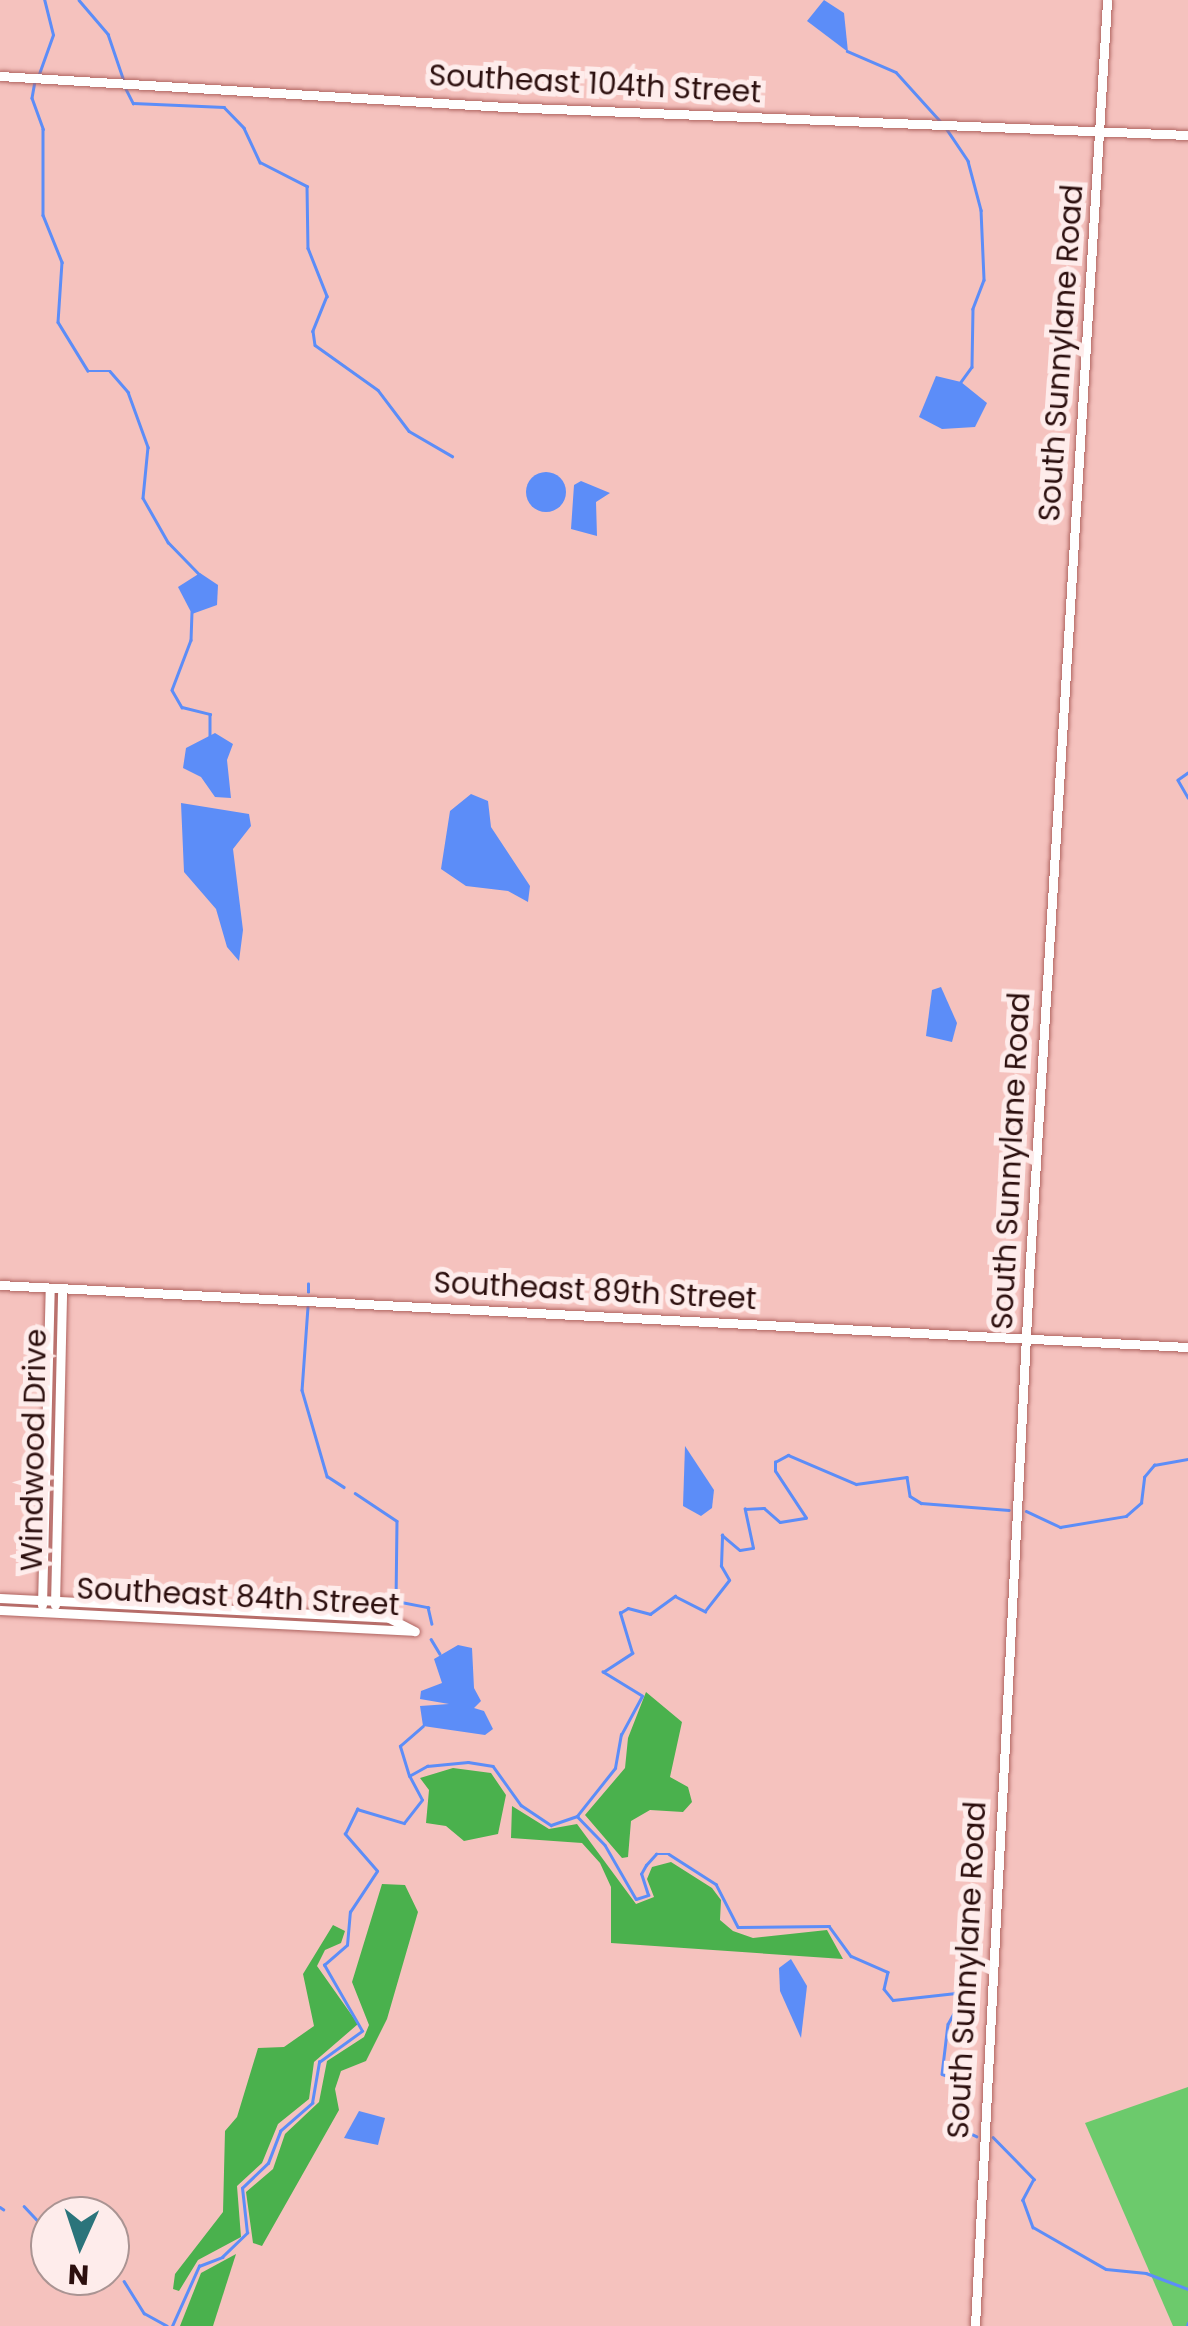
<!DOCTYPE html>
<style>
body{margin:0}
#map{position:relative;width:1188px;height:2326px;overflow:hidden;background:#f5c2be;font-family:Poppins,sans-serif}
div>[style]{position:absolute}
.green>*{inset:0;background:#6cca6c}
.forest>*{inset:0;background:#4ab14d}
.water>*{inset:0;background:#5c8df8}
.round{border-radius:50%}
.stream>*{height:2.5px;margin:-1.25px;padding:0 1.25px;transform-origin:1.25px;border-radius:1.25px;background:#5c8df8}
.roads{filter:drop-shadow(0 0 2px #af635f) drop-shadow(0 0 2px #af635f)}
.secondary>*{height:9px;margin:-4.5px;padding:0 4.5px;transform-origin:4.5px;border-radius:4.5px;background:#fff}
span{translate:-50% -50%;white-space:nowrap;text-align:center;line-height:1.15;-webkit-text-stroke:10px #feeceb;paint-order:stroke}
.street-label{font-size:30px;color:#2c0f0e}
.north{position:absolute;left:30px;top:2196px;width:100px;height:100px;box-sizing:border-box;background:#feeceb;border:2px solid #aa9493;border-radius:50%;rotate:183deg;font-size:28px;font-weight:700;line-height:40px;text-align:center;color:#2c0f0e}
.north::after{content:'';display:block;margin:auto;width:35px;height:45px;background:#2b747b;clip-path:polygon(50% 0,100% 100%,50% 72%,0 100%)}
</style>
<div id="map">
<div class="green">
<i style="clip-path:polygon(1188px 2087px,1188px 2326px,1173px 2326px,1085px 2123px)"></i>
</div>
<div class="forest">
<i style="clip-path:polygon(646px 1692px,682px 1722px,670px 1777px,688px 1787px,692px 1802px,683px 1812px,650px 1810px,631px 1821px,628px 1857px,622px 1858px,585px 1815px,625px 1768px,628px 1738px)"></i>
<i style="clip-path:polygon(453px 1768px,491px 1773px,506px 1795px,498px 1834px,464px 1841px,446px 1826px,426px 1823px,429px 1790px,420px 1778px)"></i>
<i style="clip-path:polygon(512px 1806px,549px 1829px,577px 1824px,636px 1904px,654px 1897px,647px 1879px,652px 1867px,671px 1862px,712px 1888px,721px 1900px,720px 1920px,733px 1931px,753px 1938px,827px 1930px,843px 1959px,611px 1943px,611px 1887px,600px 1863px,582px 1843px,511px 1838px)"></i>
<i style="clip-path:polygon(382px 1884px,405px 1885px,418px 1912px,387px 2019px,366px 2061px,341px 2071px,335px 2089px,339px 2110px,262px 2246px,253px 2243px,246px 2192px,273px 2169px,285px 2134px,319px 2102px,327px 2061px,364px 2037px,369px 2025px,352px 1982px)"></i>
<i style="clip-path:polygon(333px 1925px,345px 1931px,341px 1943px,325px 1950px,317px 1966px,358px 2024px,314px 2062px,309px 2099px,278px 2124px,262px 2163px,237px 2186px,241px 2237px,198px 2260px,179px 2291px,173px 2289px,175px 2274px,223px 2212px,225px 2131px,237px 2117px,258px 2048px,284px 2047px,314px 2026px,303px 1974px)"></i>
<i style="clip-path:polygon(236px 2254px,213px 2326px,180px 2326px,201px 2273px)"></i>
</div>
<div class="water">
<i style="clip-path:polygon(824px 0,844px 13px,848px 52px,807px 21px)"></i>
<i style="clip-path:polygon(936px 376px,961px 382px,987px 403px,975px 427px,942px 429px,919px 417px)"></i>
<i class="round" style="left:526px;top:472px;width:40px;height:40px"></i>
<i style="clip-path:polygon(581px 481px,610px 493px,596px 502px,597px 536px,571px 529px,574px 485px)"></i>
<i style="clip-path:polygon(200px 573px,218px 585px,217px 605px,192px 614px,178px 587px)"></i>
<i style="clip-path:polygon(215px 733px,233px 744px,227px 760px,231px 798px,215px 797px,201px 777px,183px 768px,186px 748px)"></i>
<i style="clip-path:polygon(471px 794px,488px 801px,491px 827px,530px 886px,528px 902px,508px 891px,466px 886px,441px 869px,450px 811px)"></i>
<i style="clip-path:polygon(181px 803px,249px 814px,251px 826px,233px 849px,243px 930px,239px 961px,227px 947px,216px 909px,184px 872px)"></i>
<i style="clip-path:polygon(941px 987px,957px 1023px,952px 1042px,926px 1036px,932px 990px)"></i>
<i style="clip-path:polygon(685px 1446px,714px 1490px,712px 1508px,701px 1516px,683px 1506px)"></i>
<i style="clip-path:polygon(458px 1645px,472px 1648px,474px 1688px,481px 1701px,474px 1708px,484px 1711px,493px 1729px,485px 1735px,423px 1726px,420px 1706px,449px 1704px,420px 1699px,421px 1691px,442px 1683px,434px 1659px)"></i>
<i style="clip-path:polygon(791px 1959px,807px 1986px,801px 2038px,780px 1991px,779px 1968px)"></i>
<i style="clip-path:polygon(359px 2111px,385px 2118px,378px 2145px,344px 2138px)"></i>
</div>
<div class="stream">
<i style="left:79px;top:0;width:45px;rotate:49.5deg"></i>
<i style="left:108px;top:34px;width:50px;rotate:71.2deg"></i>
<i style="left:847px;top:51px;width:53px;rotate:23.2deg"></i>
<i style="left:896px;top:72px;width:67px;rotate:48deg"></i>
<i style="left:39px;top:74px;width:41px;rotate:-70.3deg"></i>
<i style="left:53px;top:35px;width:36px;rotate:-104deg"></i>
<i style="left:35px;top:81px;width:17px;rotate:100deg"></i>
<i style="left:32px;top:98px;width:33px;rotate:70deg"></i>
<i style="left:43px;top:129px;width:86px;rotate:90deg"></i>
<i style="left:43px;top:215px;width:51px;rotate:68deg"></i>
<i style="left:62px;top:262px;width:60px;rotate:93.8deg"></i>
<i style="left:58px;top:322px;width:57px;rotate:58.5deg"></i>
<i style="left:88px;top:371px;width:22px"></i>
<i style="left:110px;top:371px;width:28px;rotate:49deg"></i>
<i style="left:128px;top:392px;width:59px;rotate:70deg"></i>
<i style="left:148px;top:447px;width:51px;rotate:95.6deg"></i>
<i style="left:143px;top:498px;width:51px;rotate:60.4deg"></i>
<i style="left:168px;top:542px;width:46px;rotate:45.9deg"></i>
<i style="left:126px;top:89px;width:16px;rotate:63deg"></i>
<i style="left:133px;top:103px;width:91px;rotate:2.5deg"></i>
<i style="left:224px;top:107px;width:29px;rotate:46deg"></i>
<i style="left:244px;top:128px;width:38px;rotate:65deg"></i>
<i style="left:260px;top:162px;width:53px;rotate:27.1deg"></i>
<i style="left:307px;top:186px;width:62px;rotate:89.1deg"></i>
<i style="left:308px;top:248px;width:52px;rotate:68.4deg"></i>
<i style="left:327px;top:296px;width:38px;rotate:112deg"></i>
<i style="left:313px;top:331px;width:14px;rotate:82deg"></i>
<i style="left:315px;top:345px;width:77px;rotate:35.5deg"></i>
<i style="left:378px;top:390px;width:51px;rotate:52.9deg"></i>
<i style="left:409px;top:431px;width:50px;rotate:30.2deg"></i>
<i style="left:946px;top:128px;width:40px;rotate:56deg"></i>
<i style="left:968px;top:161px;width:51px;rotate:75.1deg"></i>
<i style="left:981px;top:210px;width:70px;rotate:87.5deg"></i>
<i style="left:984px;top:280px;width:31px;rotate:111deg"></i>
<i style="left:973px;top:309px;width:58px;rotate:91deg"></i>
<i style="left:972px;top:367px;width:19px;rotate:126deg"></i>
<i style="left:192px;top:612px;width:28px;rotate:92deg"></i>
<i style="left:191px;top:640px;width:53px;rotate:110.8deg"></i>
<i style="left:172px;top:690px;width:20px;rotate:60deg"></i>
<i style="left:182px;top:707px;width:29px;rotate:14deg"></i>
<i style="left:210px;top:714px;width:22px;rotate:90deg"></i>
<i style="left:1188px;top:773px;width:12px;rotate:145deg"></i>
<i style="left:1178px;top:780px;width:20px;rotate:60deg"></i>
<i style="left:308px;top:1292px;width:8px;rotate:-90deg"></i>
<i style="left:308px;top:1307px;width:83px;rotate:94.1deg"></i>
<i style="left:302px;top:1390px;width:90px;rotate:73.8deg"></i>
<i style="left:327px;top:1476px;width:20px;rotate:33deg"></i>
<i style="left:355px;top:1493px;width:50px;rotate:33.7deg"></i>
<i style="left:397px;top:1521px;width:80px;rotate:90.7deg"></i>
<i style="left:396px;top:1601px;width:33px;rotate:11deg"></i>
<i style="left:428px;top:1607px;width:17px;rotate:77deg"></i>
<i style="left:1026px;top:1511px;width:38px;rotate:25deg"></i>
<i style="left:1060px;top:1527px;width:67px;rotate:-9.5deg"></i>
<i style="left:1126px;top:1516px;width:20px;rotate:-41deg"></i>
<i style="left:1141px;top:1503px;width:26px;rotate:-83deg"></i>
<i style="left:1144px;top:1477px;width:16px;rotate:-50deg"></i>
<i style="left:1154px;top:1465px;width:35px;rotate:-10deg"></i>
<i style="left:431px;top:1639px;width:17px;rotate:59deg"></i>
<i style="left:409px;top:1776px;width:31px;rotate:-107deg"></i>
<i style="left:400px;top:1746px;width:30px;rotate:-41deg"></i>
<i style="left:577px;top:1816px;width:40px;rotate:46deg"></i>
<i style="left:605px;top:1845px;width:62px;rotate:60.1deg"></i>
<i style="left:636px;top:1899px;width:13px;rotate:-18deg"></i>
<i style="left:648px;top:1895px;width:22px;rotate:-108deg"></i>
<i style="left:641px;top:1874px;width:10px;rotate:-61deg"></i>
<i style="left:646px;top:1865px;width:15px;rotate:-48deg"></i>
<i style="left:656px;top:1854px;width:13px"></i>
<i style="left:669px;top:1854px;width:56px;rotate:32.6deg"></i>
<i style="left:716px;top:1884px;width:48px;rotate:62.9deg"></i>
<i style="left:738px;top:1927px;width:91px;rotate:-0.6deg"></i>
<i style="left:829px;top:1926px;width:37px;rotate:54deg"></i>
<i style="left:851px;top:1956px;width:40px;rotate:23.4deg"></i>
<i style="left:888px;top:1972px;width:17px;rotate:103deg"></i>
<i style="left:884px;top:1989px;width:14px;rotate:51deg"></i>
<i style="left:893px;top:2000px;width:63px;rotate:-6.3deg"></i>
<i style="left:956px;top:1993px;width:9px;rotate:58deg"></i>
<i style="left:961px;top:2001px;width:26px;rotate:119deg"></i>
<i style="left:948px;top:2024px;width:50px;rotate:96.8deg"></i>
<i style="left:942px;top:2074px;width:19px;rotate:18deg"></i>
<i style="left:960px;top:2080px;width:49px;rotate:88.8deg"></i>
<i style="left:961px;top:2129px;width:17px;rotate:25deg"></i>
<i style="left:993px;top:2137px;width:59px;rotate:45.7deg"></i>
<i style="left:1034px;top:2179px;width:24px;rotate:118deg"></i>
<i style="left:1023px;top:2200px;width:29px;rotate:70deg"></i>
<i style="left:1033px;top:2227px;width:84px;rotate:29.9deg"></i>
<i style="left:1106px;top:2269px;width:40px;rotate:5.7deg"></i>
<i style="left:1146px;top:2273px;width:45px;rotate:20.9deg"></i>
<i style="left:24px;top:2206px;width:38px;rotate:47deg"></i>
<i style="left:0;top:2207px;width:4px;rotate:34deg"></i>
<i style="left:110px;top:2242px;width:31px;rotate:83deg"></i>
<i style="left:124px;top:2281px;width:38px;rotate:58deg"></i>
<i style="left:144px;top:2313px;width:26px;rotate:29deg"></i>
<i style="left:172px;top:2326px;width:66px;rotate:-65.8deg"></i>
<i style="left:199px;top:2266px;width:25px;rotate:-21deg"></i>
<i style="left:222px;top:2257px;width:35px;rotate:-44deg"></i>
<i style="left:247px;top:2233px;width:45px;rotate:-96.3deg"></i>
<i style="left:242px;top:2188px;width:36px;rotate:-44deg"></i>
<i style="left:268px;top:2163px;width:34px;rotate:-69deg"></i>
<i style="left:280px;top:2131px;width:43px;rotate:-41.2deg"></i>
<i style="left:312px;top:2103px;width:42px;rotate:-80.3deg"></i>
<i style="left:319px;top:2062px;width:53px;rotate:-35.8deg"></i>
<i style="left:362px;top:2031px;width:76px;rotate:-119.9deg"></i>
<i style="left:324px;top:1965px;width:30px;rotate:-41deg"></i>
<i style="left:347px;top:1945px;width:33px;rotate:-85deg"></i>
<i style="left:350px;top:1912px;width:49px;rotate:-56.6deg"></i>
<i style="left:377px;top:1871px;width:49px;rotate:-130.9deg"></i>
<i style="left:345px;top:1834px;width:28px;rotate:-64deg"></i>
<i style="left:357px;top:1809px;width:49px;rotate:16.6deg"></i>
<i style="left:404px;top:1823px;width:29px;rotate:-52deg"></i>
<i style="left:422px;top:1800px;width:27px;rotate:-118deg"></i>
<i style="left:409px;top:1776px;width:21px;rotate:-29deg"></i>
<i style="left:427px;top:1766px;width:41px;rotate:-5.6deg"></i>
<i style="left:468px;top:1762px;width:25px;rotate:9deg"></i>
<i style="left:493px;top:1766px;width:48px;rotate:54.3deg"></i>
<i style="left:521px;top:1805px;width:36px;rotate:34deg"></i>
<i style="left:551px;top:1825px;width:28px;rotate:-19deg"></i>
<i style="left:577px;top:1816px;width:61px;rotate:-51.6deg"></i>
<i style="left:615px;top:1768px;width:34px;rotate:-80deg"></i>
<i style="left:621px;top:1735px;width:44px;rotate:-61.7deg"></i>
<i style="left:642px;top:1696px;width:46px;rotate:-148.4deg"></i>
<i style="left:603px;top:1672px;width:35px;rotate:-33deg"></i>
<i style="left:632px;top:1653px;width:42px;rotate:-106.7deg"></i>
<i style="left:620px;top:1613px;width:9px;rotate:-32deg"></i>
<i style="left:628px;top:1608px;width:23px;rotate:15deg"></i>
<i style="left:650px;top:1614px;width:31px;rotate:-36deg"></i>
<i style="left:675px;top:1596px;width:34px;rotate:27deg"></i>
<i style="left:705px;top:1611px;width:39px;rotate:-52deg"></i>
<i style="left:729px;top:1580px;width:16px;rotate:-120deg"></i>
<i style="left:721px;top:1566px;width:31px;rotate:-88deg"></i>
<i style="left:722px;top:1535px;width:23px;rotate:40deg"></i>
<i style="left:740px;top:1550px;width:13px;rotate:-9deg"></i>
<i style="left:753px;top:1548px;width:40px;rotate:-102deg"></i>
<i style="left:745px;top:1509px;width:19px;rotate:-3deg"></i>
<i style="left:764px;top:1508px;width:21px;rotate:41deg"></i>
<i style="left:780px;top:1522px;width:26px;rotate:-9deg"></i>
<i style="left:806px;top:1518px;width:56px;rotate:-123.4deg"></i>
<i style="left:775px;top:1471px;width:9px;rotate:-90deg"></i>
<i style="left:775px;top:1462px;width:15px;rotate:-28deg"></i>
<i style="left:788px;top:1455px;width:74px;rotate:23.1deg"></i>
<i style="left:856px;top:1484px;width:51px;rotate:-7.8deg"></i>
<i style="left:907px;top:1477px;width:19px;rotate:81deg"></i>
<i style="left:910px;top:1496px;width:13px;rotate:32deg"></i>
<i style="left:921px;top:1503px;width:88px;rotate:4.5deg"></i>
<i style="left:1187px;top:2326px;width:3px;rotate:-72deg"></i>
</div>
<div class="roads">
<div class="secondary">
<i style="left:0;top:76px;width:506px;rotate:3.51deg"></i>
<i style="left:505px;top:107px;width:684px;rotate:2.35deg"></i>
<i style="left:0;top:1285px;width:1190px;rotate:2.99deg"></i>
<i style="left:0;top:1598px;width:390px;rotate:2.9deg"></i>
<i style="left:389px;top:1618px;width:29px;rotate:27deg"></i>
<i style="left:42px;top:1605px;width:317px;rotate:-88.6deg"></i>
<i style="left:55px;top:1605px;width:317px;rotate:-88.7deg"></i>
<i style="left:0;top:1610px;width:413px;rotate:2.9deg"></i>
<i style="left:975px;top:2326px;width:1050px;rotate:-87.05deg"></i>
<i style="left:1029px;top:1277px;width:1279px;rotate:-86.5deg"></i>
</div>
</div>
<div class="street-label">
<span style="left:595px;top:84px;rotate:3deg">Southeast 104th Street</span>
<span style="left:1061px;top:353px;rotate:-86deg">South Sunnylane Road</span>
<span style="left:1011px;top:1161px;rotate:-87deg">South Sunnylane Road</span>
<span style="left:595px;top:1291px;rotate:3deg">Southeast 89th Street</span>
<span style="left:34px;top:1450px;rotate:-89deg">Windwood Drive</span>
<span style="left:238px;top:1597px;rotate:3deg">Southeast 84th Street</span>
<span style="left:967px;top:1970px;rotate:-87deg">South Sunnylane Road</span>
</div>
<div class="north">N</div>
</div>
